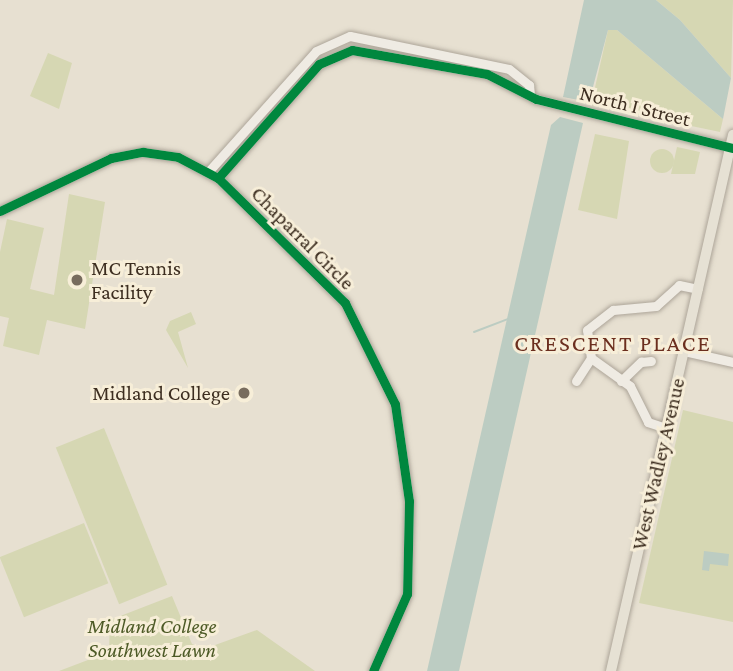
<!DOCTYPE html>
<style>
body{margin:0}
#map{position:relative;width:733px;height:671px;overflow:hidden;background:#e7e0d1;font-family:"Crimson Pro",serif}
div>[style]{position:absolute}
.green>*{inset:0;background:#d6d7b3;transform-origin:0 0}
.round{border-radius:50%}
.water>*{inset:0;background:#bcccc2}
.stream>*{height:2px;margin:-1px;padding:0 1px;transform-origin:1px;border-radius:1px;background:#bcccc2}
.roads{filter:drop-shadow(0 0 2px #ada599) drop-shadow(0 0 2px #ada599)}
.minor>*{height:9px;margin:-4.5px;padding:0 4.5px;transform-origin:4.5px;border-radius:4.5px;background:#efebe3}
.major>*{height:10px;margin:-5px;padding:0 5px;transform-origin:5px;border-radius:5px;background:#e6e1d4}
.cycleway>*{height:9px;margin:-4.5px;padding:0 4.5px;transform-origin:4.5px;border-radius:4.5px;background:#00873e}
.dots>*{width:19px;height:19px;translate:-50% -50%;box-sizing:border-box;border:4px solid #f7eed8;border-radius:50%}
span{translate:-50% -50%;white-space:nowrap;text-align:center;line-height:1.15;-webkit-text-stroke:6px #f7eed8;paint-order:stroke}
.street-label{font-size:21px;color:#3d2e20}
.poi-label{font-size:21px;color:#3d2e20}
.left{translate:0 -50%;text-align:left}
.right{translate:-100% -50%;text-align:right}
.park-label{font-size:21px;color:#4d5a26;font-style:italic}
.neighbourhood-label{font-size:23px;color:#6b2e1e;letter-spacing:2px}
</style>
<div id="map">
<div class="green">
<i style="clip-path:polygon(656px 0,733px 0,731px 78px,680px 20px)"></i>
<i style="clip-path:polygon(608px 30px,617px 30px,723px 119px,720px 132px,591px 105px)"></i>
<i style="clip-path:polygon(48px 53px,72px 63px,59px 109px,30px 96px)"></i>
<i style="clip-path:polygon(595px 134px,629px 141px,617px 219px,578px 210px)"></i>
<i style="clip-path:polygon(677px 147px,700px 152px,695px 174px,671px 174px)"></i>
<i class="round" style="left:650px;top:149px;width:24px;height:24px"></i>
<i style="clip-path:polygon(69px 194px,105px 202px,85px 329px,47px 320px,39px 355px,3px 346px,9px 318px,0 316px,0 252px,7px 219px,44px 228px,30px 289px,54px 295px)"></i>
<i style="clip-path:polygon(191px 312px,196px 324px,178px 332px,188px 368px,166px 330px,170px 321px)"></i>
<i style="clip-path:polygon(683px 410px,733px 422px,733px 622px,639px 603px)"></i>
<i style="left:104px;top:428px;width:169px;height:52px;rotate:68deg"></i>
<i style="left:84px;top:523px;width:65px;height:91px;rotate:68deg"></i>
<i style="clip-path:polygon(172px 596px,192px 644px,204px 649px,257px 630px,315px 671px,59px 671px,109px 652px,110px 620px)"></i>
</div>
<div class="water">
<i style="clip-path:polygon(584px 0,656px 0,680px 20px,731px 78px,723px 119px,617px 30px,608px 30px,589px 102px,563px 97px)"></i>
<i style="clip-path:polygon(560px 117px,583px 123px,459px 671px,427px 671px,551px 125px)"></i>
<i style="clip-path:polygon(704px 551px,729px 554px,728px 566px,710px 564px,709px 571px,702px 570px)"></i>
</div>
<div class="stream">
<i style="left:474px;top:332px;width:36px;rotate:-21deg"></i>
</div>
<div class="roads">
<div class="minor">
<i style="left:208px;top:172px;width:162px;rotate:-48.2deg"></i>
<i style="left:316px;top:51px;width:37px;rotate:-24deg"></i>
<i style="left:350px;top:36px;width:162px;rotate:11.7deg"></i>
<i style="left:509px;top:69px;width:26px;rotate:39deg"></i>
<i style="left:529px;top:85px;width:9px;rotate:84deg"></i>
<i style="left:218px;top:178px;width:152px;rotate:-48.5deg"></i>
<i style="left:319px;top:64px;width:36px;rotate:-23deg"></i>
<i style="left:352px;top:50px;width:137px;rotate:10.1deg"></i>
<i style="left:487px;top:74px;width:55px;rotate:27deg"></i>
<i style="left:536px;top:99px;width:203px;rotate:14deg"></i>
<i style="left:0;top:211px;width:123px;rotate:-25.5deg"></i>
<i style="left:111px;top:158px;width:33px;rotate:-11deg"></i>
<i style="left:143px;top:152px;width:35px;rotate:8deg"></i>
<i style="left:178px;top:157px;width:45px;rotate:27.7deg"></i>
<i style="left:218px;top:178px;width:178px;rotate:44.5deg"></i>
<i style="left:345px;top:303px;width:113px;rotate:63.7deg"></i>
<i style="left:395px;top:404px;width:98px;rotate:81.8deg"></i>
<i style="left:409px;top:501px;width:93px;rotate:91.2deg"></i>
<i style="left:407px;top:594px;width:84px;rotate:113.8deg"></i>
<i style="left:684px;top:351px;width:50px;rotate:12.7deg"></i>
<i style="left:576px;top:381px;width:27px;rotate:-57deg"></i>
<i style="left:621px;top:381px;width:28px;rotate:-44deg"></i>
<i style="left:641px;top:362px;width:10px;rotate:-6deg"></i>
<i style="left:666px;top:428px;width:19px;rotate:-162deg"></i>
<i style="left:648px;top:422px;width:40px;rotate:-116.6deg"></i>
<i style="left:630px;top:386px;width:48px;rotate:-144.3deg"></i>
<i style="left:591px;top:358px;width:28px;rotate:-98deg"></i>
<i style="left:587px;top:330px;width:33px;rotate:-38deg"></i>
<i style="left:613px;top:310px;width:43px;rotate:-5.3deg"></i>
<i style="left:656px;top:306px;width:31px;rotate:-42deg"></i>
<i style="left:679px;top:285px;width:19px;rotate:12deg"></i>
</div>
<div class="major">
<i style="left:611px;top:671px;width:550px;rotate:-77.18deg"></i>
</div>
</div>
<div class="cycleway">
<i style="left:218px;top:178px;width:152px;rotate:-48.5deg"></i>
<i style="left:319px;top:64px;width:36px;rotate:-23deg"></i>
<i style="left:352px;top:50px;width:137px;rotate:10.1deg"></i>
<i style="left:487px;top:74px;width:55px;rotate:27deg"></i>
<i style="left:536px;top:99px;width:203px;rotate:14deg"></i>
<i style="left:0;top:211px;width:123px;rotate:-25.5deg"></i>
<i style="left:111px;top:158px;width:33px;rotate:-11deg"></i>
<i style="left:143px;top:152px;width:35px;rotate:8deg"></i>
<i style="left:178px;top:157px;width:45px;rotate:27.7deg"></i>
<i style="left:218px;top:178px;width:178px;rotate:44.5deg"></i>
<i style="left:345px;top:303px;width:113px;rotate:63.7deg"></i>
<i style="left:395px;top:404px;width:98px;rotate:81.8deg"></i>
<i style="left:409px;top:501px;width:93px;rotate:91.2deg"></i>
<i style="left:407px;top:594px;width:84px;rotate:113.8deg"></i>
</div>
<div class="dots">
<i style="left:77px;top:280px;background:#786c5e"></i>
<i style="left:244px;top:393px;background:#786c5e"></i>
</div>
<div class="street-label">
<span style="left:635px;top:106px;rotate:14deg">North I Street</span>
<span style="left:303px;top:238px;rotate:45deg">Chaparral Circle</span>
<span style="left:658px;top:464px;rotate:-77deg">West Wadley Avenue</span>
</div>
<div class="poi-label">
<span class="left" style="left:91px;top:280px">MC Tennis<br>Facility</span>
<span class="right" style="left:230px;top:393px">Midland College</span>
</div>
<div class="park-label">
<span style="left:152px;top:638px">Midland College<br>Southwest Lawn</span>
</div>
<div class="neighbourhood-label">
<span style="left:613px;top:343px">CRESCENT PLACE</span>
</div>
</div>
